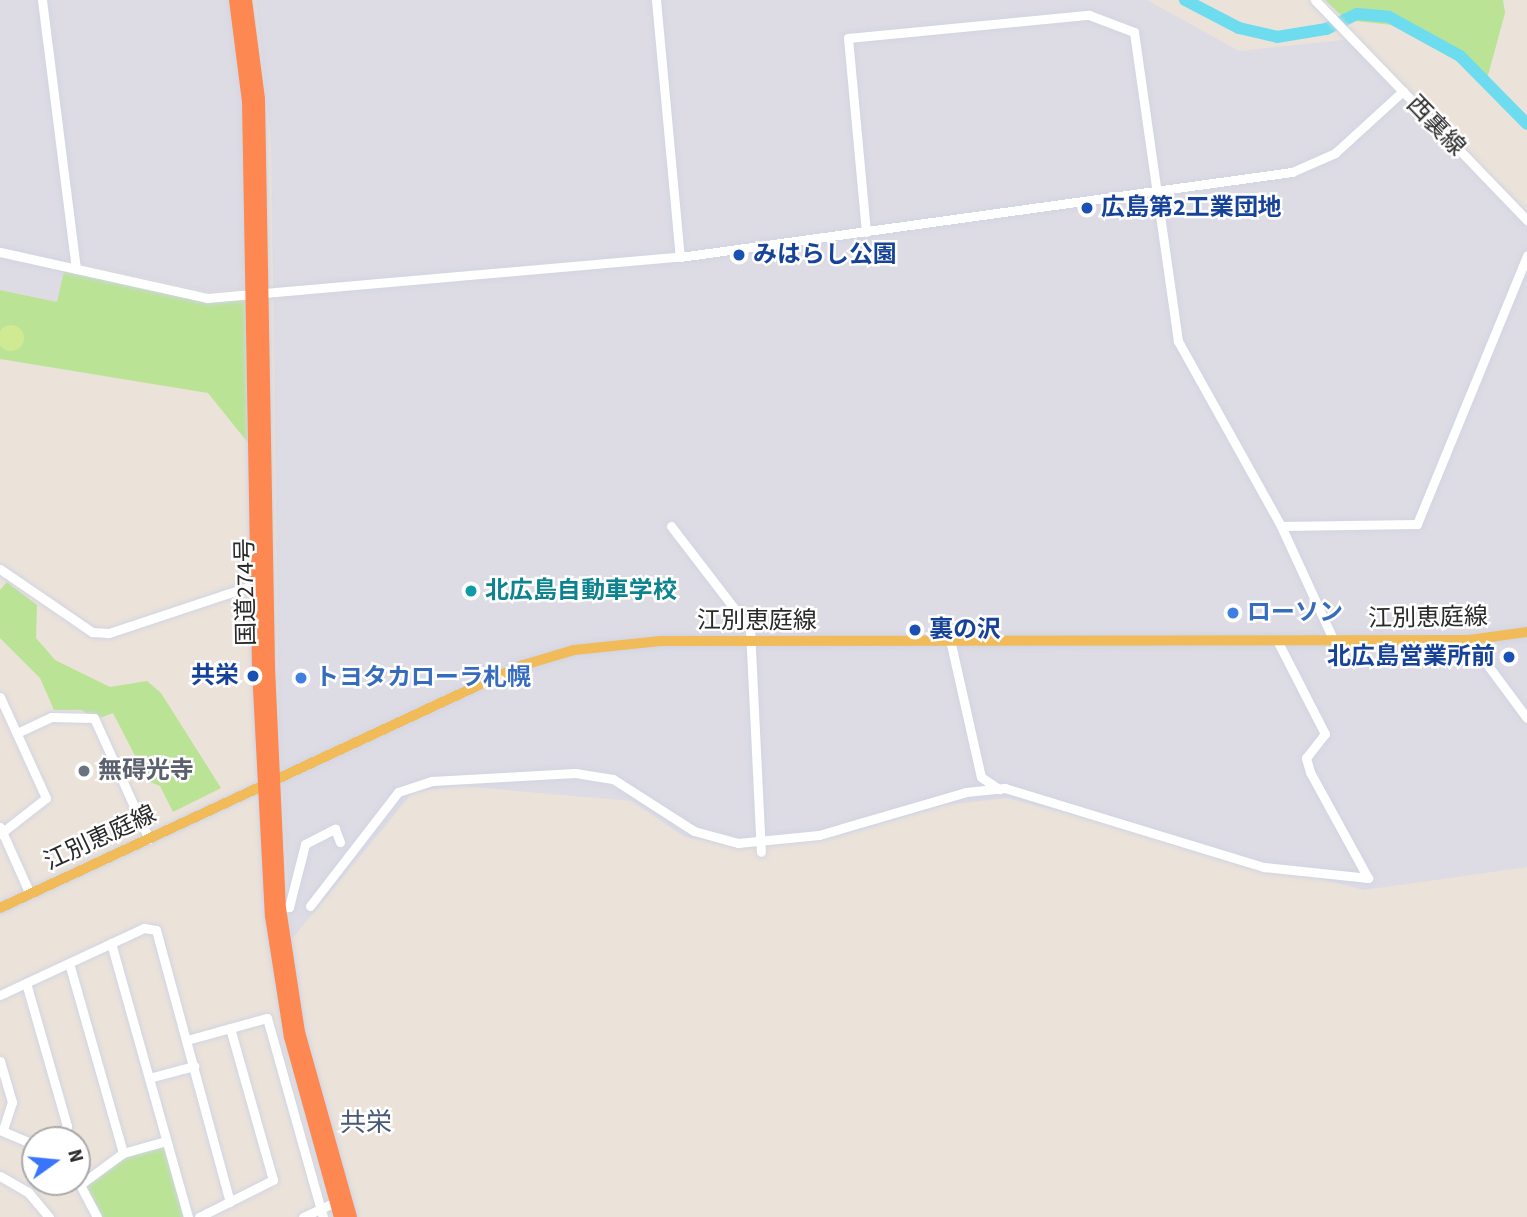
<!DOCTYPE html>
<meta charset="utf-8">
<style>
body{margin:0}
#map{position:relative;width:1527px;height:1217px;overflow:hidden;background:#ebe2da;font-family:"Source Sans 3","Noto Sans JP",sans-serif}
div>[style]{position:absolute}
.industrial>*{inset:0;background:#dddbe4}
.green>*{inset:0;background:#bae396}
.pitch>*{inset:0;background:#cfea92}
.round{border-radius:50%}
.river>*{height:12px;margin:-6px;padding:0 6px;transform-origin:6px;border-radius:6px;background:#6cdcee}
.roads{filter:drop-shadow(0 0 2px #d0d5e2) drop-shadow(0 0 2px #d0d5e2)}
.minor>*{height:9px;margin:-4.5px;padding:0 4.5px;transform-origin:4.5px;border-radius:4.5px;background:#fff}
.major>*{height:10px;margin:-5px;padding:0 5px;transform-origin:5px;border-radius:5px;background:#f1bb5a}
.highway>*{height:12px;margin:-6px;padding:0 6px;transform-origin:6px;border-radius:6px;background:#fe8852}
.dots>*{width:19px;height:19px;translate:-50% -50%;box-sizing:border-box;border:4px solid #fff;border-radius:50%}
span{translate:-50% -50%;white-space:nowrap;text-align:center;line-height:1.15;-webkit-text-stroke:5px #fff;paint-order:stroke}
.street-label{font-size:24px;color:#292929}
.transit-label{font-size:24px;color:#164399;font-weight:700}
.left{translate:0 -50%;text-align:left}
.right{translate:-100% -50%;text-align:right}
.culture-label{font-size:24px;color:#0d838f;font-weight:700}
.shop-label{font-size:24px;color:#366cbe;font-weight:700}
.worship-label{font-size:24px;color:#5b616d;font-weight:700}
.neighbourhood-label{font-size:26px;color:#495879}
.north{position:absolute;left:21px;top:1126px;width:70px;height:70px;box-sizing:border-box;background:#fff;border:2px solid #a9a9a9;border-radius:50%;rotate:75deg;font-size:19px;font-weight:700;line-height:28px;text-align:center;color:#292929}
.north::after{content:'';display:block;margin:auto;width:24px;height:32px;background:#3975fa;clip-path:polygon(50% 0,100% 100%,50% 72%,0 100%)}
</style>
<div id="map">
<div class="industrial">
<i style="clip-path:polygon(0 0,229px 0,242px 103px,245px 289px,207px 291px,67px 261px,57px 302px,0 290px)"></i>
<i style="clip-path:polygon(256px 0,1147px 0,1239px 51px,1353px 39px,1527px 221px,1527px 867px,1364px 890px,1007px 798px,944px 805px,847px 834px,741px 846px,685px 837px,632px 801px,460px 786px,413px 792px,291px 940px,279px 723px,271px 141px)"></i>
</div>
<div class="green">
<i style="clip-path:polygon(1325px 0,1503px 0,1505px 13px,1487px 79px,1433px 40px,1393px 25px,1346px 20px)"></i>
<i style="clip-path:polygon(65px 267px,207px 298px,251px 297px,253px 449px,208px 393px,0 359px,0 290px,57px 302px)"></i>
<i style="clip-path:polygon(7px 582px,37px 605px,36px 638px,55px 660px,110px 687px,147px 681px,161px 693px,221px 788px,173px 812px,160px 786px,148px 781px,113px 713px,97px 719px,81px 710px,54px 710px,40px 678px,0 638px,0 590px)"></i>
<i style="clip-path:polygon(166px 1141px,188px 1217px,97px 1217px,81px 1184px,123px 1153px)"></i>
</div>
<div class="pitch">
<i class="round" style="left:-2px;top:325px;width:26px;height:26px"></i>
</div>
<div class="river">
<i style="left:1185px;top:0;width:61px;rotate:27.4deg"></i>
<i style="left:1239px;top:28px;width:39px;rotate:13deg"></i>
<i style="left:1277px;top:37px;width:50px;rotate:-9.3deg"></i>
<i style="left:1326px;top:29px;width:34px;rotate:-26deg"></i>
<i style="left:1357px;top:14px;width:32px;rotate:5deg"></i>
<i style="left:1389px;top:17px;width:81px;rotate:28.8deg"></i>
<i style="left:1460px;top:56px;width:95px;rotate:45.4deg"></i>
</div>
<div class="roads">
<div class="minor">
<i style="left:42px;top:0;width:271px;rotate:82.8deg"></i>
<i style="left:656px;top:0;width:258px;rotate:84.7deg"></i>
<i style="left:1315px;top:0;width:306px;rotate:46.1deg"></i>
<i style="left:866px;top:232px;width:195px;rotate:-95.3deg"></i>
<i style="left:848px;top:38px;width:242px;rotate:-5.5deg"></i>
<i style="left:1089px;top:15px;width:48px;rotate:20.7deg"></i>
<i style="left:1134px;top:32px;width:312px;rotate:81.9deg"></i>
<i style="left:1178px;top:341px;width:212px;rotate:60.9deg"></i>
<i style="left:1281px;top:526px;width:136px;rotate:-0.8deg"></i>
<i style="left:1417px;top:524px;width:290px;rotate:-67.7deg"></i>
<i style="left:0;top:252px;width:212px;rotate:12.5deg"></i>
<i style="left:207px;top:298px;width:475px;rotate:-5deg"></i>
<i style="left:680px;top:257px;width:618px;rotate:-7.91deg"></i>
<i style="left:1292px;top:172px;width:47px;rotate:-23.8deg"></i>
<i style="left:1335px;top:153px;width:92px;rotate:-42.4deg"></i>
<i style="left:671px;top:526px;width:130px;rotate:52.5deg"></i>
<i style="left:750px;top:629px;width:223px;rotate:87.2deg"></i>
<i style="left:1281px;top:526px;width:127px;rotate:65.3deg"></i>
<i style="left:0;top:569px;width:112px;rotate:34.4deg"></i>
<i style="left:92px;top:632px;width:17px;rotate:3deg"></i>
<i style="left:109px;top:633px;width:161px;rotate:-18.4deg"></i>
<i style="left:1469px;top:640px;width:97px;rotate:53.4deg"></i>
<i style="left:951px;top:644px;width:136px;rotate:77.3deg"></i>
<i style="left:981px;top:777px;width:22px;rotate:34deg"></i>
<i style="left:0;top:697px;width:111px;rotate:65.5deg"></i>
<i style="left:46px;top:798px;width:58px;rotate:142deg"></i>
<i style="left:17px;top:733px;width:38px;rotate:-25deg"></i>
<i style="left:51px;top:717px;width:43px;rotate:1.3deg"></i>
<i style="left:94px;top:718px;width:133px;rotate:65.6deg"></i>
<i style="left:0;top:827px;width:73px;rotate:65.9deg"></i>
<i style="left:310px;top:906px;width:144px;rotate:-52.3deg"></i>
<i style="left:398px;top:792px;width:36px;rotate:-18deg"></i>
<i style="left:432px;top:781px;width:143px;rotate:-3.2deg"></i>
<i style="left:575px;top:773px;width:38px;rotate:9deg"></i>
<i style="left:613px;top:779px;width:96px;rotate:32.7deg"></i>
<i style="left:694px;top:831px;width:46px;rotate:15.3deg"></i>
<i style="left:738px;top:843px;width:81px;rotate:-5.6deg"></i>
<i style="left:819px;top:835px;width:153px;rotate:-16.3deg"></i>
<i style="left:966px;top:792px;width:39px;rotate:-6deg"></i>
<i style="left:1005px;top:788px;width:271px;rotate:17deg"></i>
<i style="left:1264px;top:867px;width:105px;rotate:6deg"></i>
<i style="left:1368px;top:878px;width:121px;rotate:-118.7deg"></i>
<i style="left:1310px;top:772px;width:15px;rotate:-106deg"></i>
<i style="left:1306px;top:758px;width:31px;rotate:-52deg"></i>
<i style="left:1325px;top:734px;width:106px;rotate:-117.1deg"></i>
<i style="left:280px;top:908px;width:9px;rotate:-6deg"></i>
<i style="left:289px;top:907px;width:65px;rotate:-75.7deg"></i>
<i style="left:305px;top:844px;width:34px;rotate:-27deg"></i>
<i style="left:335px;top:829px;width:14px;rotate:69deg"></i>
<i style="left:111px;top:943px;width:285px;rotate:74.3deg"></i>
<i style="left:69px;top:963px;width:198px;rotate:74.1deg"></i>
<i style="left:26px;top:983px;width:149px;rotate:74deg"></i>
<i style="left:67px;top:1126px;width:18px;rotate:131deg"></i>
<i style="left:0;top:995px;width:159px;rotate:-25deg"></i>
<i style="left:144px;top:928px;width:12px;rotate:9deg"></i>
<i style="left:156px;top:930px;width:282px;rotate:74.8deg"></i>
<i style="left:187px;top:1040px;width:83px;rotate:-15.4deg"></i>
<i style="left:267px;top:1018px;width:207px;rotate:74.3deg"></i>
<i style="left:0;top:1061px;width:43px;rotate:73.7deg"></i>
<i style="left:12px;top:1102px;width:29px;rotate:108deg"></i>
<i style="left:149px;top:1078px;width:47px;rotate:-14.9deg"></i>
<i style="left:0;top:1130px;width:38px;rotate:23deg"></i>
<i style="left:0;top:1176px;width:32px;rotate:30deg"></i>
<i style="left:28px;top:1192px;width:33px;rotate:50deg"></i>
<i style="left:77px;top:1179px;width:43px;rotate:62.2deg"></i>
<i style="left:81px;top:1184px;width:52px;rotate:-36.4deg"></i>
<i style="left:123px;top:1153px;width:45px;rotate:-15.6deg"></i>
<i style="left:199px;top:1217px;width:83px;rotate:-26.6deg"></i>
<i style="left:273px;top:1180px;width:158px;rotate:-105.8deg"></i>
<i style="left:303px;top:1217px;width:40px;rotate:-25deg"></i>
</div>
<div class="major">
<i style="left:0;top:908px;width:574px;rotate:-24.96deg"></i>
<i style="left:520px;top:666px;width:56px;rotate:-16.5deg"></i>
<i style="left:574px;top:650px;width:87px;rotate:-5.9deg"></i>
<i style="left:661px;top:641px;width:808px;rotate:-0.07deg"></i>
<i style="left:1469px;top:640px;width:59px;rotate:-7.9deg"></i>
</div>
<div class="highway">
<i style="left:235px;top:0;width:102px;rotate:82.7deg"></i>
<i style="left:248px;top:101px;width:569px;rotate:88.99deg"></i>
<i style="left:258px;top:670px;width:246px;rotate:87deg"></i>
<i style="left:271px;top:916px;width:122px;rotate:81.1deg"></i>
<i style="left:290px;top:1037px;width:187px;rotate:74.5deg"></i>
<i style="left:246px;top:0;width:100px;rotate:82.5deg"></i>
<i style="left:259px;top:99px;width:569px;rotate:88.99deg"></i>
<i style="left:269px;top:668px;width:240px;rotate:87.4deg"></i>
<i style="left:280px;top:908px;width:125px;rotate:81.3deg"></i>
<i style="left:299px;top:1032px;width:192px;rotate:74.3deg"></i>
</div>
</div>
<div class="dots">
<i style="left:1087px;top:208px;background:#1a4fb4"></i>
<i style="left:739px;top:255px;background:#1a4fb4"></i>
<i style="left:471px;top:591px;background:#0f9aa8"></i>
<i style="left:1233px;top:613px;background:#3f7fe0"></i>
<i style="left:915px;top:630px;background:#1a4fb4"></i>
<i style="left:1509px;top:657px;background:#1a4fb4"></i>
<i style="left:253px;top:676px;background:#1a4fb4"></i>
<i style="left:301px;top:678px;background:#3f7fe0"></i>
<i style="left:84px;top:771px;background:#6b7280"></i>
</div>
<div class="street-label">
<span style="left:1436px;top:126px;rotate:46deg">西裏線</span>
<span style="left:246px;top:592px;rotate:-91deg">国道274号</span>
<span style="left:1428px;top:618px;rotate:-1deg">江別恵庭線</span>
<span style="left:757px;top:621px">江別恵庭線</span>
<span style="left:100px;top:838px;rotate:-25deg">江別恵庭線</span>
</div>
<div class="transit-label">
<span class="left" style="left:1101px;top:208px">広島第2工業団地</span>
<span class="left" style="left:753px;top:255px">みはらし公園</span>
<span class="left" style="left:929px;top:630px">裏の沢</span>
<span class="right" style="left:1495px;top:657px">北広島営業所前</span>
<span class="right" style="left:239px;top:676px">共栄</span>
</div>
<div class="culture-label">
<span class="left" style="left:485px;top:591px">北広島自動車学校</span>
</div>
<div class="shop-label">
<span class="left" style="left:1247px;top:613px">ローソン</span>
<span class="left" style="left:315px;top:678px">トヨタカローラ札幌</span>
</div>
<div class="worship-label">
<span class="left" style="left:98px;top:771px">無碍光寺</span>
</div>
<div class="neighbourhood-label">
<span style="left:366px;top:1123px">共栄</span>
</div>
<div class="north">N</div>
</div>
